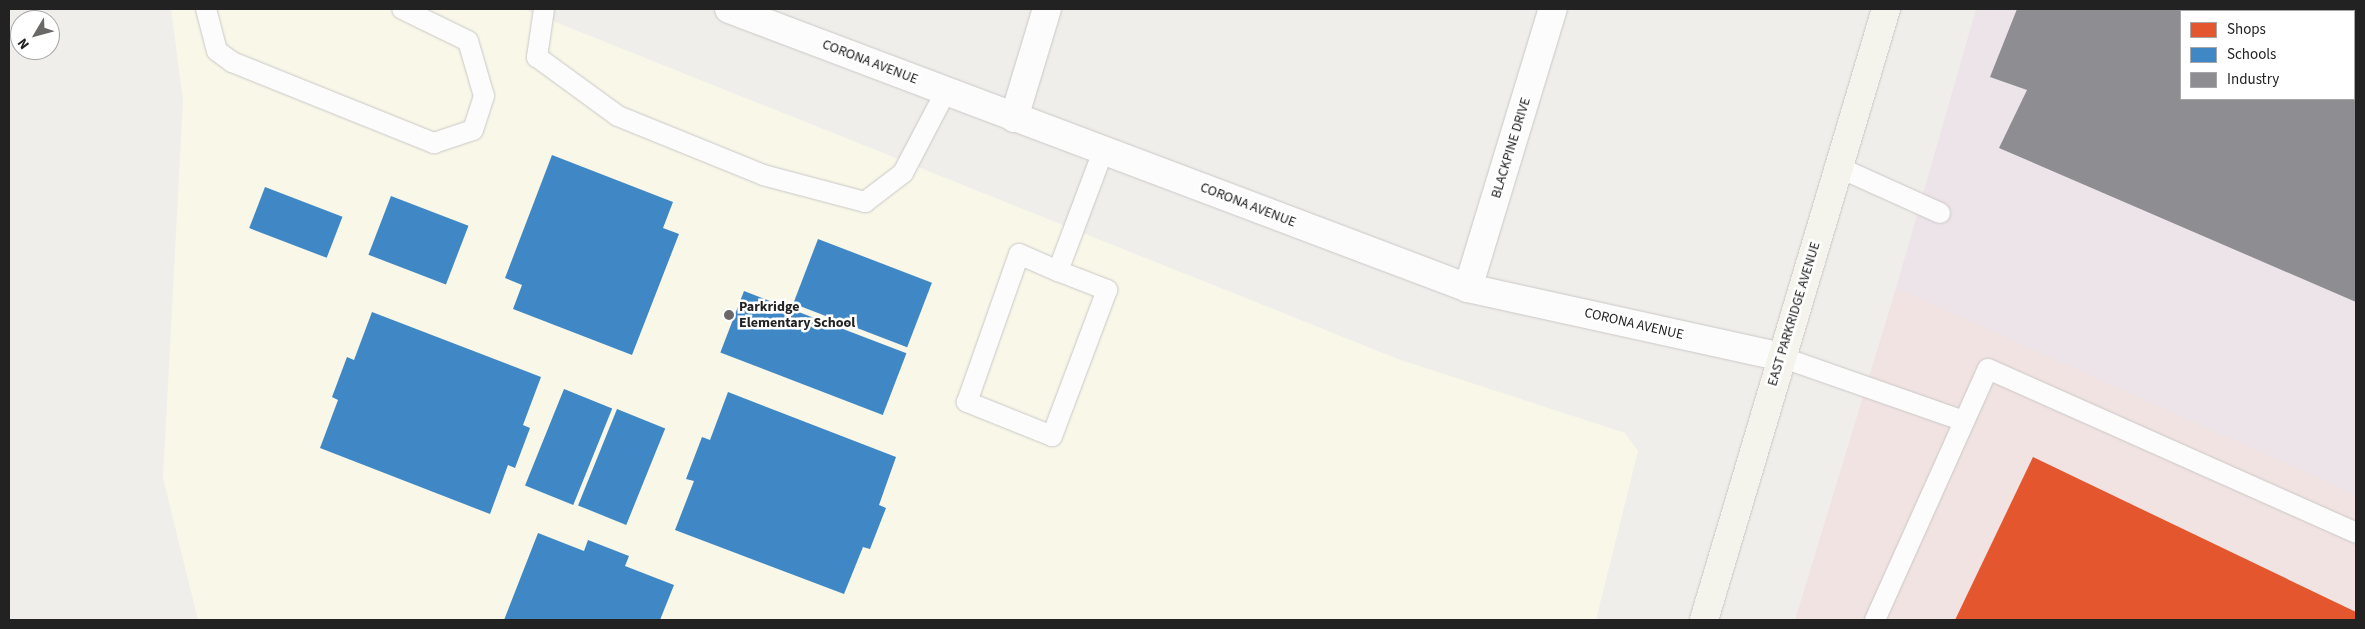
<!DOCTYPE html>
<style>
body{margin:0}
#map{position:relative;width:2365px;height:629px;overflow:hidden;background:#f0eeeb;font-family:"Source Sans 3",sans-serif}
div>[style]{position:absolute}
.commercial>*{inset:0;background:#f1e3e1}
.industrial>*{inset:0;background:#ede4e9}
.education>*{inset:0;background:#f8f7e8}
.shops>*{inset:0;background:#e4572e}
.schools>*{inset:0;background:#3f88c5;transform-origin:0 0}
.industry>*{inset:0;background:#8d8d92}
.roads{filter:drop-shadow(0 0 1px #c9c8c7) drop-shadow(0 0 1px #c9c8c7)}
.lane>*{height:20px;margin:-10px;padding:0 10px;transform-origin:10px;border-radius:10px;background:#fdfcfc}
.street>*{height:28px;margin:-14px;padding:0 14px;transform-origin:14px;border-radius:14px;background:#fdfcfc}
.secondary>*{height:28px;margin:-14px;padding:0 14px;transform-origin:14px;border-radius:14px;background:#f4f4ed}
.dots>*{width:14px;height:14px;translate:-50% -50%;box-sizing:border-box;border:2px solid #fff;border-radius:50%}
span{translate:-50% -50%;white-space:nowrap;text-align:center;line-height:1.15;-webkit-text-stroke:5px #fff;paint-order:stroke}
.street-label{font-size:14px;color:#222}
.poi-label{font-size:14px;color:#222;font-weight:700}
.left{translate:0 -50%;text-align:left}
.frame{position:absolute;inset:0;border:10px solid #222;pointer-events:none}
.legend{position:absolute;left:2180px;top:10px;width:175px;height:90px;box-sizing:border-box;background:#fff;border:1px solid #a7a7a7;margin:0;padding:6px 9px;list-style:none;font-size:15px;color:#222}
.legend li{display:flex;align-items:center;gap:10px;height:25px}
.legend b{width:25px;border:1px solid #a7a7a7}
.north{position:absolute;left:10px;top:10px;width:50px;height:50px;box-sizing:border-box;background:#fff;border:1px solid #a7a7a7;border-radius:50%;rotate:233deg;font-size:14px;font-weight:700;line-height:20px;text-align:center;color:#222}
.north::after{content:'';display:block;margin:auto;width:18px;height:22px;background:#6a6968;clip-path:polygon(50% 0,100% 100%,50% 72%,0 100%)}
</style>
<div id="map">
<div class="commercial">
<i style="clip-path:polygon(1896px 288px,2356px 495px,2356px 620px,1795px 620px)"></i>
</div>
<div class="industrial">
<i style="clip-path:polygon(evenodd,1976px 9px,2356px 9px,2356px 495px,1896px 288px,1976px 9px,2181px 11px,2354px 11px,2354px 99px,2181px 99px,2181px 11px)"></i>
</div>
<div class="education">
<i style="clip-path:polygon(171px 9px,523px 9px,1398px 359px,1625px 433px,1638px 451px,1596px 620px,198px 620px,163px 478px,183px 100px)"></i>
</div>
<div class="shops">
<i style="clip-path:polygon(2033px 457px,2356px 612px,2356px 620px,1955px 620px)"></i>
</div>
<div class="schools">
<i style="clip-path:polygon(552px 155px,673px 202px,663px 228px,679px 234px,632px 355px,513px 309px,522px 285px,505px 278px)"></i>
<i style="left:265px;top:187px;width:83px;height:44px;rotate:21deg"></i>
<i style="left:391px;top:196px;width:83px;height:63px;rotate:21deg"></i>
<i style="left:818px;top:239px;width:122px;height:69px;rotate:21deg"></i>
<i style="left:744px;top:291px;width:174px;height:66px;rotate:21deg"></i>
<i style="clip-path:polygon(372px 312px,541px 377px,523px 425px,530px 428px,515px 468px,508px 465px,490px 514px,320px 448px,338px 400px,332px 397px,347px 357px,354px 360px)"></i>
<i style="left:564px;top:389px;width:52px;height:104px;rotate:22deg"></i>
<i style="clip-path:polygon(728px 392px,896px 457px,879px 505px,886px 508px,870px 549px,863px 547px,844px 594px,675px 530px,694px 481px,686px 479px,702px 437px,710px 440px)"></i>
<i style="left:617px;top:409px;width:52px;height:104px;rotate:22deg"></i>
<i style="clip-path:polygon(538px 533px,584px 551px,588px 540px,629px 556px,625px 566px,674px 585px,660px 620px,504px 620px)"></i>
</div>
<div class="industry">
<i style="clip-path:polygon(evenodd,2017px 9px,2356px 9px,2356px 302px,1999px 148px,2027px 90px,1990px 77px,2017px 9px,2181px 11px,2354px 11px,2354px 99px,2181px 99px,2181px 11px)"></i>
</div>
<div class="roads">
<div class="lane">
<i style="left:206px;top:9px;width:43px;rotate:75.3deg"></i>
<i style="left:217px;top:51px;width:19px;rotate:36deg"></i>
<i style="left:232px;top:62px;width:218px;rotate:21.9deg"></i>
<i style="left:434px;top:143px;width:41px;rotate:-18.4deg"></i>
<i style="left:473px;top:130px;width:36px;rotate:-72deg"></i>
<i style="left:484px;top:96px;width:57px;rotate:-106.2deg"></i>
<i style="left:468px;top:41px;width:73px;rotate:-154.1deg"></i>
<i style="left:544px;top:9px;width:49px;rotate:98.3deg"></i>
<i style="left:537px;top:57px;width:100px;rotate:36.1deg"></i>
<i style="left:618px;top:116px;width:157px;rotate:22.1deg"></i>
<i style="left:763px;top:175px;width:106px;rotate:14.8deg"></i>
<i style="left:865px;top:202px;width:48px;rotate:-37.3deg"></i>
<i style="left:903px;top:173px;width:93px;rotate:-62.3deg"></i>
<i style="left:1838px;top:167px;width:112px;rotate:24.3deg"></i>
<i style="left:1058px;top:271px;width:53px;rotate:21.2deg"></i>
<i style="left:1107px;top:290px;width:156px;rotate:110.6deg"></i>
<i style="left:1052px;top:436px;width:92px;rotate:-158.2deg"></i>
<i style="left:967px;top:402px;width:157px;rotate:-70.6deg"></i>
<i style="left:1019px;top:254px;width:43px;rotate:23.6deg"></i>
<i style="left:1058px;top:271px;width:128px;rotate:-69.4deg"></i>
<i style="left:1781px;top:357px;width:194px;rotate:19.3deg"></i>
<i style="left:1875px;top:620px;width:275px;rotate:-65.8deg"></i>
<i style="left:1988px;top:369px;width:403px;rotate:24deg"></i>
</div>
<div class="street">
<i style="left:729px;top:9px;width:790px;rotate:20.68deg"></i>
<i style="left:1468px;top:288px;width:321px;rotate:12.4deg"></i>
<i style="left:1014px;top:118px;width:114px;rotate:-73.2deg"></i>
<i style="left:1468px;top:288px;width:292px;rotate:-73.1deg"></i>
</div>
<div class="secondary">
<i style="left:1704px;top:620px;width:638px;rotate:-73.41deg"></i>
</div>
</div>
<div class="dots">
<i style="left:729px;top:315px;background:#6a6968"></i>
</div>
<div class="street-label">
<span style="left:870px;top:62px;rotate:21deg">CORONA AVENUE</span>
<span style="left:1511px;top:148px;rotate:-73deg">BLACKPINE DRIVE</span>
<span style="left:1248px;top:205px;rotate:21deg">CORONA AVENUE</span>
<span style="left:1794px;top:314px;rotate:-73deg">EAST PARKRIDGE AVENUE</span>
<span style="left:1634px;top:324px;rotate:13deg">CORONA AVENUE</span>
</div>
<div class="poi-label">
<span class="left" style="left:739px;top:315px">Parkridge<br>Elementary School</span>
</div>
<div class="frame"></div>
<ul class="legend">
<li><b style="height:14px;background:#e4572e"></b>Shops</li>
<li><b style="height:14px;background:#3f88c5"></b>Schools</li>
<li><b style="height:14px;background:#8d8d92"></b>Industry</li>
</ul>
<div class="north">N</div>
</div>
